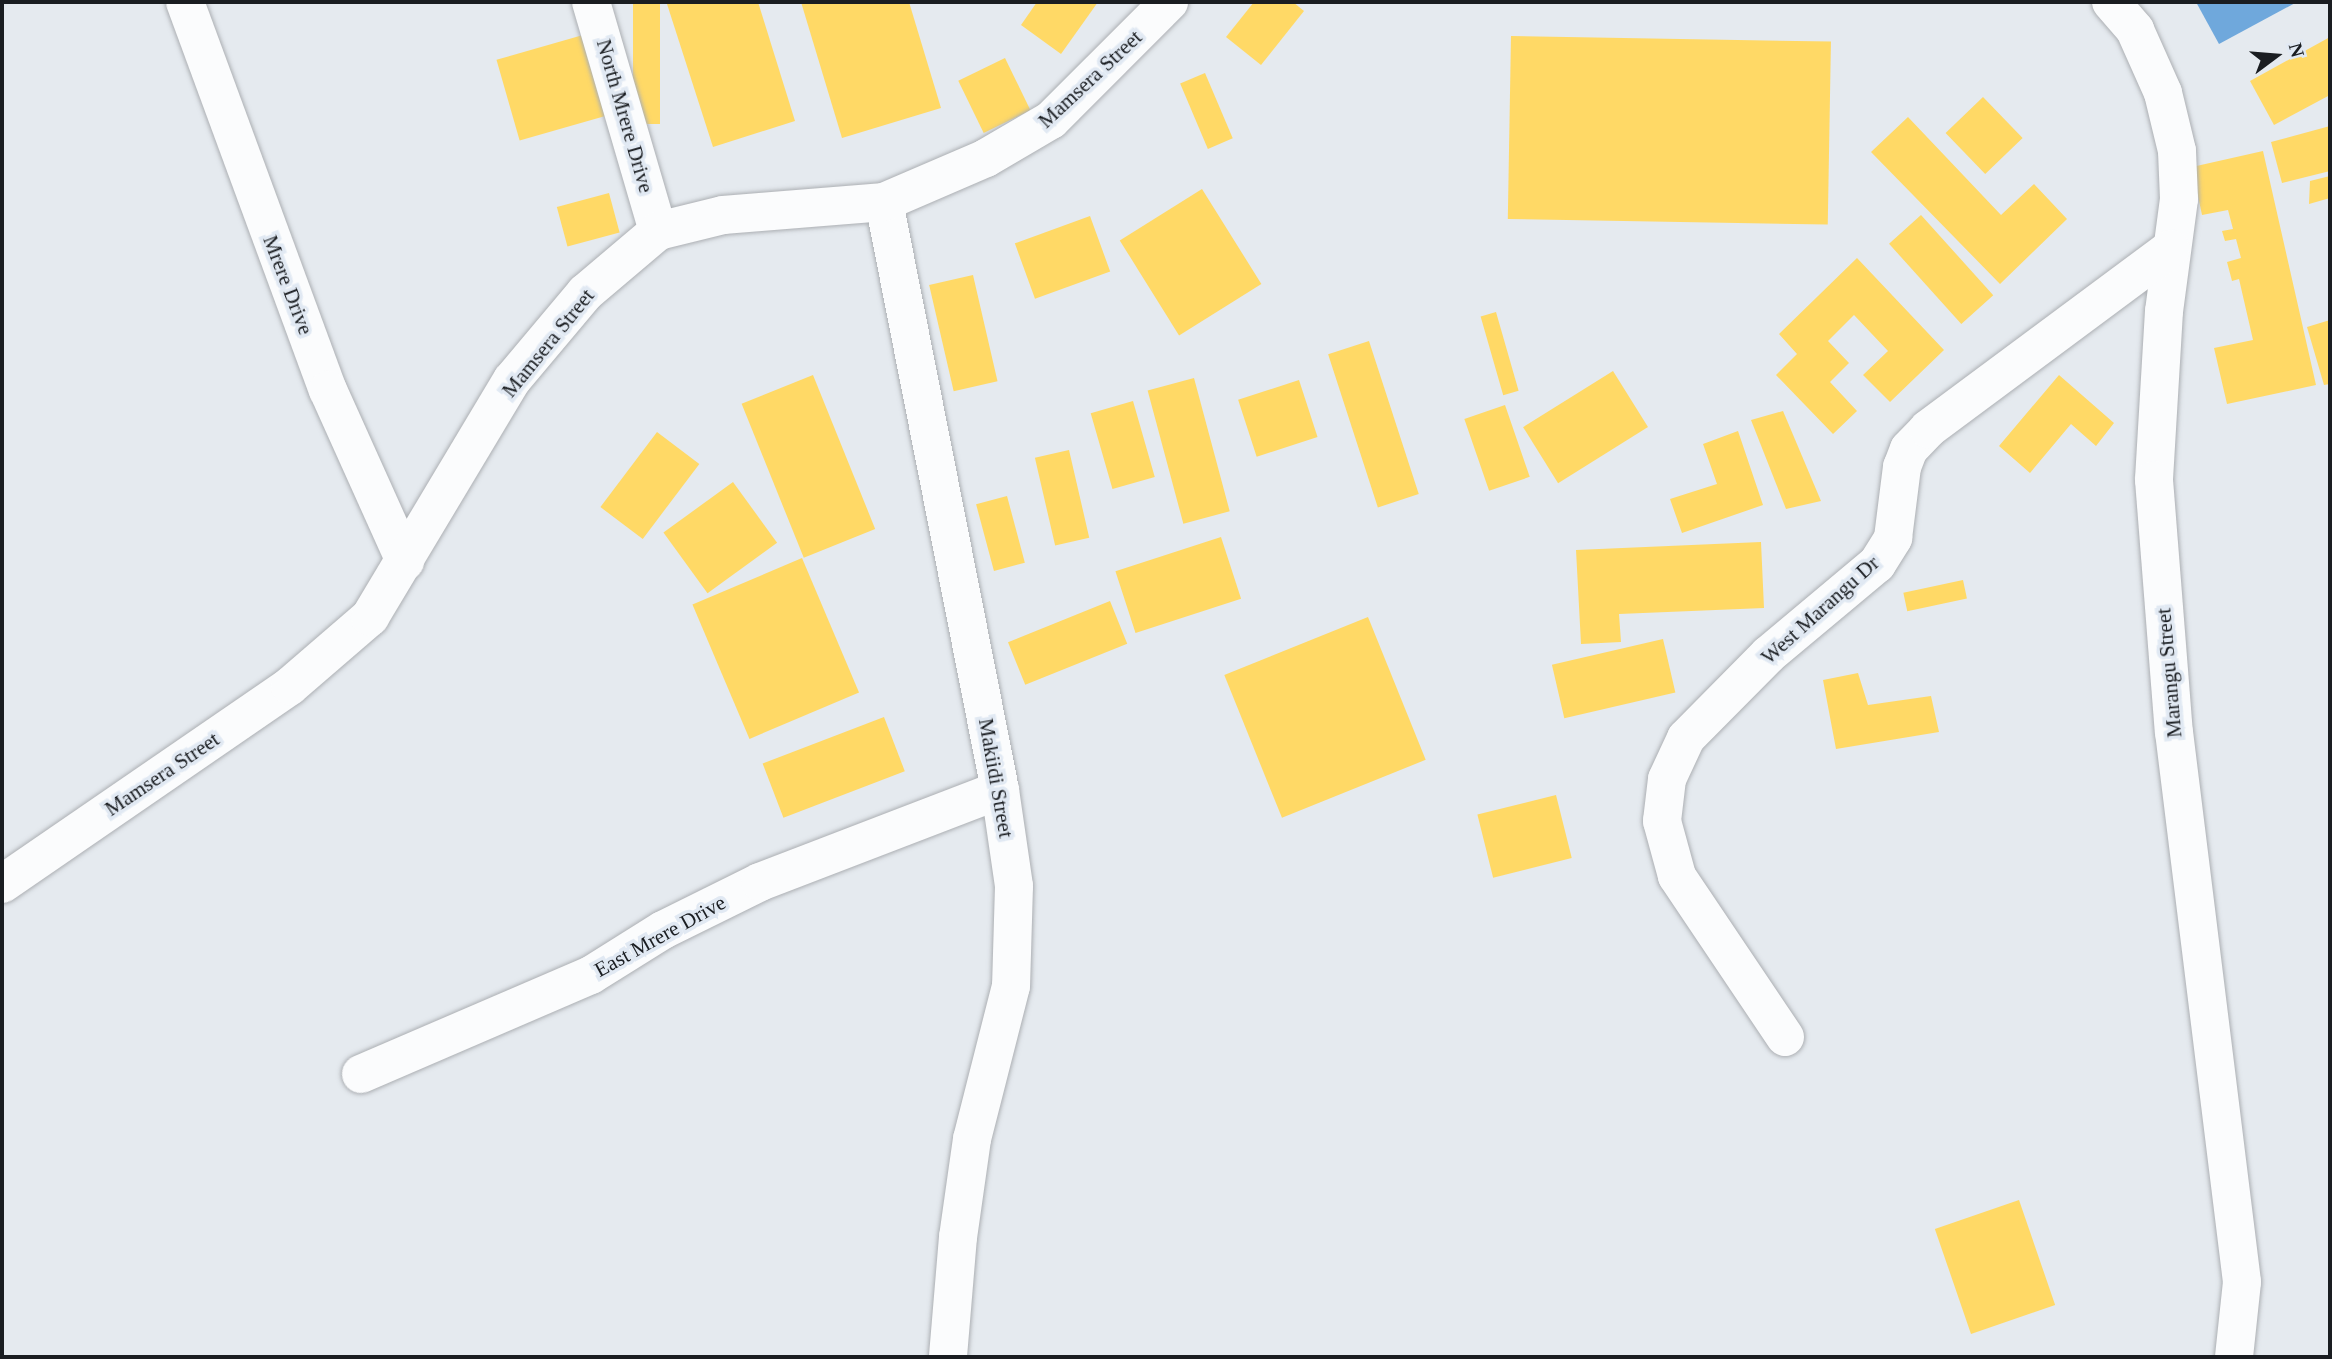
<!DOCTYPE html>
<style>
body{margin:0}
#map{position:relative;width:2332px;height:1359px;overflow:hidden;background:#e5eaef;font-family:"Times New Roman",serif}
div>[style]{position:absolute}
.homes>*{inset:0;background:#ffd966;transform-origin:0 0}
.schools>*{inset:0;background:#6fa8dc}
.roads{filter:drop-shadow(0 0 2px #acafb3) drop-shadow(0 0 2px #acafb3)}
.street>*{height:38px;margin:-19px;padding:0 19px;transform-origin:19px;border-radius:19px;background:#fbfcfd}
span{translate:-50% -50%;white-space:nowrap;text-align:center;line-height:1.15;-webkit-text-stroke:7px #e1e9f3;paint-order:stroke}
.street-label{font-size:21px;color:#1a1d21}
.frame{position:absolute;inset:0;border:4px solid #1a1d21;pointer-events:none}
.north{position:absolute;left:2241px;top:21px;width:70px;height:70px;-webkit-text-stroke:5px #e1e9f3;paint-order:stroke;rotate:74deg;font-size:19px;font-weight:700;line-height:28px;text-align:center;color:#1a1d21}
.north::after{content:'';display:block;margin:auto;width:24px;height:32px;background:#1a1d21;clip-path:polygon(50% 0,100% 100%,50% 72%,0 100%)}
</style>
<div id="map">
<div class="homes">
<i style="left:633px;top:2px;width:27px;height:122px"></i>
<i style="clip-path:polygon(673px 2px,758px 2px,795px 121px,713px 147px,667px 4px)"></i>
<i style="clip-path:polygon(801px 2px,909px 2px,941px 108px,842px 138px)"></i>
<i style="clip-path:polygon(1037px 2px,1098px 2px,1061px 54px,1021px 25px)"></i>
<i style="clip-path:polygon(1254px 2px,1293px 2px,1304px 11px,1261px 65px,1226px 37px)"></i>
<i style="left:583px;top:35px;width:84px;height:90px;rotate:74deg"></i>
<i style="left:1511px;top:36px;width:320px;height:183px;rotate:1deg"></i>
<i style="clip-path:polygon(2330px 37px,2330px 95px,2274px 125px,2250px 81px)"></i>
<i style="left:1005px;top:58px;width:58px;height:52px;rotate:64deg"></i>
<i style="left:1205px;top:73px;width:71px;height:27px;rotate:67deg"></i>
<i style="left:1983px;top:97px;width:57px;height:52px;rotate:46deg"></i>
<i style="clip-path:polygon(1908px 117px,2001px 215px,2034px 184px,2067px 219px,2000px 284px,1871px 152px)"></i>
<i style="clip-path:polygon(2330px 126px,2330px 171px,2282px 183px,2271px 142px)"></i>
<i style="clip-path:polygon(2263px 151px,2316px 385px,2227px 404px,2214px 348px,2253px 340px,2239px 279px,2232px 281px,2227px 262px,2241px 258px,2236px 239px,2225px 241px,2222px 231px,2233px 229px,2228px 210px,2202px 215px,2192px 167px)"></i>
<i style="clip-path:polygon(2330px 176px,2330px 198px,2309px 204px,2310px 181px)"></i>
<i style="left:1202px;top:189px;width:112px;height:97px;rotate:58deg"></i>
<i style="left:609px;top:193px;width:41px;height:54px;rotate:75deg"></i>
<i style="left:1921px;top:215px;width:108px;height:43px;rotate:48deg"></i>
<i style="left:1090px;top:216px;width:59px;height:80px;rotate:70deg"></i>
<i style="clip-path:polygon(1857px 258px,1944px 350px,1890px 402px,1863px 375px,1888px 351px,1854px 315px,1828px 341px,1849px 363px,1830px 382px,1857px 411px,1833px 434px,1776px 375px,1797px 354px,1779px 334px)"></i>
<i style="left:973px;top:275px;width:109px;height:45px;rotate:77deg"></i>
<i style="left:1496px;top:312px;width:82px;height:16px;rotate:74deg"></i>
<i style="clip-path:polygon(2330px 320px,2330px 384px,2324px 385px,2307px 327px)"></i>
<i style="left:1369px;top:341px;width:161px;height:43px;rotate:72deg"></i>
<i style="left:1613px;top:371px;width:66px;height:106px;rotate:58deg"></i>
<i style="left:813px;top:375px;width:166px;height:77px;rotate:68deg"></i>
<i style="clip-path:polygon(2059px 375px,2114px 423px,2096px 446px,2071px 424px,2030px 473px,1999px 446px)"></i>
<i style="left:1194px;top:378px;width:138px;height:48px;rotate:75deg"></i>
<i style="left:1299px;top:380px;width:60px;height:64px;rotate:72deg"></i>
<i style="left:1133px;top:401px;width:79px;height:44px;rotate:74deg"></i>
<i style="left:1505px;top:405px;width:76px;height:43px;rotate:71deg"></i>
<i style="clip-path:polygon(1783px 411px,1821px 501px,1786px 509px,1751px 420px)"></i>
<i style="clip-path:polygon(1738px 431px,1763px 505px,1682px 533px,1670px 499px,1717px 484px,1703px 444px)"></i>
<i style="left:657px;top:432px;width:53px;height:94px;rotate:37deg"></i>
<i style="left:1069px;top:450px;width:90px;height:35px;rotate:77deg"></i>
<i style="left:733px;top:482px;width:75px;height:86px;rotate:54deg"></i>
<i style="left:1007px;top:496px;width:69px;height:32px;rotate:75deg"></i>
<i style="left:1221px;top:537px;width:65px;height:111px;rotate:72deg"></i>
<i style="clip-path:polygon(1761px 542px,1764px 608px,1619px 614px,1621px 642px,1581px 644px,1576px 550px)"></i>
<i style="left:802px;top:558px;width:146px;height:119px;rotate:67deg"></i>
<i style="left:1963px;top:580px;width:19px;height:61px;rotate:78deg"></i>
<i style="left:1110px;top:601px;width:46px;height:110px;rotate:68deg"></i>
<i style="left:1368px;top:617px;width:154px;height:155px;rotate:68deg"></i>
<i style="left:1663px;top:639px;width:55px;height:114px;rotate:77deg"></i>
<i style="clip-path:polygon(1858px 673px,1868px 705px,1931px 696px,1939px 732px,1836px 749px,1823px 680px)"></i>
<i style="left:884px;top:717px;width:58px;height:130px;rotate:69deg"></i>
<i style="left:1556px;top:795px;width:65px;height:81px;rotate:76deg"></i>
<i style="left:2019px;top:1200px;width:111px;height:89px;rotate:71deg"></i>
</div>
<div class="schools">
<i style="clip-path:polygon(2196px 2px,2297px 2px,2219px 44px)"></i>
</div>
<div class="roads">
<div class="street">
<i style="left:185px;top:2px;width:414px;rotate:69.8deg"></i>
<i style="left:328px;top:390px;width:188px;rotate:65.8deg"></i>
<i style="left:591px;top:2px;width:239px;rotate:73.7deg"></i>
<i style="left:2111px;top:2px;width:37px;rotate:49deg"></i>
<i style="left:2135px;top:30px;width:69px;rotate:66deg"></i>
<i style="left:2163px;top:93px;width:60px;rotate:76.4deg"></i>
<i style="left:2177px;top:151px;width:48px;rotate:87.6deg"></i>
<i style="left:2179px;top:199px;width:113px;rotate:97.6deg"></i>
<i style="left:2164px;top:311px;width:169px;rotate:93.4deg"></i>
<i style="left:2154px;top:480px;width:253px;rotate:85.5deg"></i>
<i style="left:2174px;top:732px;width:554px;rotate:82.95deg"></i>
<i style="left:2242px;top:1282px;width:75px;rotate:96.1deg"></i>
<i style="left:884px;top:202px;width:599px;rotate:78.84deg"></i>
<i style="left:1000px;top:790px;width:97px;rotate:81.7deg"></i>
<i style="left:1014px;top:886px;width:100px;rotate:91.7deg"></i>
<i style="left:1011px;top:986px;width:158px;rotate:104.3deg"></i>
<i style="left:972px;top:1139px;width:99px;rotate:98.1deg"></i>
<i style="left:958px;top:1237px;width:120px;rotate:94.8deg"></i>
<i style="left:2px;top:884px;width:349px;rotate:-34.5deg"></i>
<i style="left:290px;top:686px;width:106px;rotate:-40.8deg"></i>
<i style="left:370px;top:617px;width:276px;rotate:-59.1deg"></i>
<i style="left:512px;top:380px;width:114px;rotate:-50deg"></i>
<i style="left:585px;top:293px;width:96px;rotate:-40.3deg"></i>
<i style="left:658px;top:231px;width:67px;rotate:-13.8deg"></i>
<i style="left:723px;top:215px;width:162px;rotate:-4.6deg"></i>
<i style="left:884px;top:202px;width:111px;rotate:-23.3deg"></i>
<i style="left:986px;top:158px;width:75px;rotate:-30.3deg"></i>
<i style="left:1051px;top:120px;width:167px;rotate:-45deg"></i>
<i style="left:1785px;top:1037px;width:194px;rotate:-123.9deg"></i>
<i style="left:1677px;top:876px;width:57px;rotate:-105.3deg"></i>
<i style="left:1662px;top:821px;width:42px;rotate:-83.2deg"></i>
<i style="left:1667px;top:779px;width:45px;rotate:-65.1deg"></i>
<i style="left:1686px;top:738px;width:117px;rotate:-45.3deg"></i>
<i style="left:1768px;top:655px;width:142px;rotate:-39.9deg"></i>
<i style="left:1877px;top:564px;width:31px;rotate:-58deg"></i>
<i style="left:1893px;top:538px;width:72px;rotate:-82.8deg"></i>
<i style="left:1902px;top:467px;width:19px;rotate:-69deg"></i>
<i style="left:1909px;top:449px;width:28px;rotate:-46deg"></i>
<i style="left:1928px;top:429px;width:302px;rotate:-36.6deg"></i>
<i style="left:361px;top:1074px;width:250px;rotate:-23.3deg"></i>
<i style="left:591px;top:975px;width:85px;rotate:-32deg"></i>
<i style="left:663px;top:930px;width:108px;rotate:-26.3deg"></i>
<i style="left:760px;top:882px;width:257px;rotate:-21deg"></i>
</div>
</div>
<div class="street-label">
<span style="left:1090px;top:79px;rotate:-43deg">Mamsera Street</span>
<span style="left:625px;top:116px;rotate:74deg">North Mrere Drive</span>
<span style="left:288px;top:285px;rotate:69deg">Mrere Drive</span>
<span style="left:548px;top:343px;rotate:-51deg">Mamsera Street</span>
<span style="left:1820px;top:610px;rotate:-42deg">West Marangu Dr</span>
<span style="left:2169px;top:673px;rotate:-95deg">Marangu Street</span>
<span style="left:162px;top:774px;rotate:-34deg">Mamsera Street</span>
<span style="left:996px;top:778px;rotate:80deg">Makiidi Street</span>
<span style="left:660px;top:936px;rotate:-29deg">East Mrere Drive</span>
</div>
<div class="frame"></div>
<div class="north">N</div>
</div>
